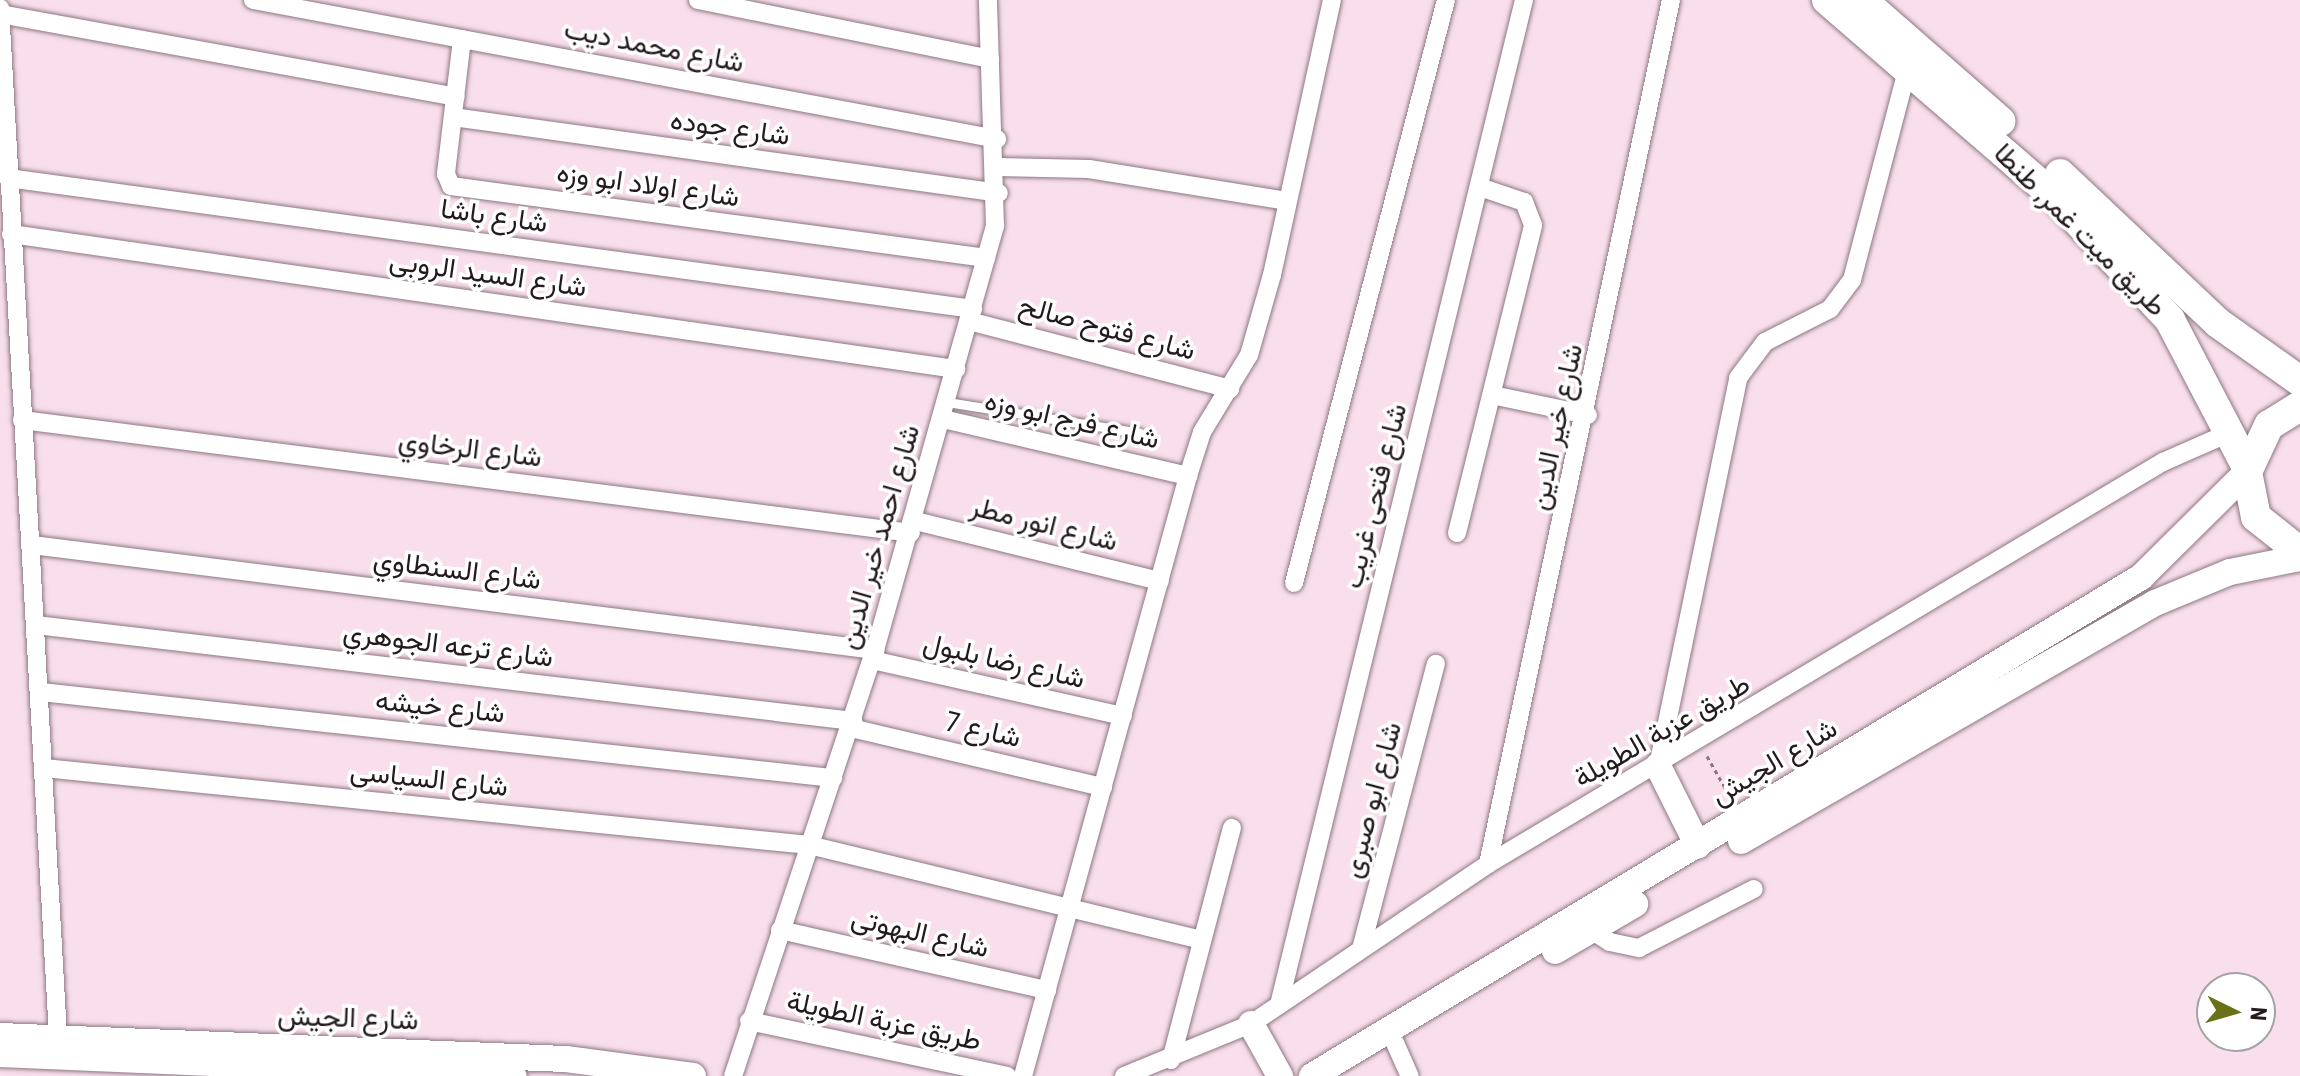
<!DOCTYPE html>
<meta charset="utf-8">
<style>
body{margin:0}
#map{position:relative;width:2300px;height:1076px;overflow:hidden;background:#f8dfeb;font-family:"Roboto Condensed",Vazirmatn,sans-serif}
div>[style]{position:absolute}
.path>*{height:3px;margin-top:-1.5px;transform-origin:0;background:repeating-linear-gradient(90deg,#86757d 0 4px,transparent 0 8px)}
.roads{filter:drop-shadow(0 0 2px #8d7782) drop-shadow(0 0 2px #8d7782)}
.service>*{height:9px;margin:-4.5px;padding:0 4.5px;transform-origin:4.5px;border-radius:4.5px;background:#fff}
.minor>*{height:18px;margin:-9px;padding:0 9px;transform-origin:9px;border-radius:9px;background:#fff}
.secondary>*{height:26px;margin:-13px;padding:0 13px;transform-origin:13px;border-radius:13px;background:#fff}
.primary>*{height:30px;margin:-15px;padding:0 15px;transform-origin:15px;border-radius:15px;background:#fff}
span{translate:-50% -50%;white-space:nowrap;text-align:center;line-height:1.15;-webkit-text-stroke:7px #fff;paint-order:stroke}
.street-label{font-size:28px;color:#231a1e}
.north{position:absolute;left:2196px;top:972px;width:80px;height:80px;box-sizing:border-box;background:#fff;border:2px solid #a7a3a5;border-radius:50%;rotate:95deg;font-size:22px;font-weight:700;line-height:32px;text-align:center;color:#231a1e}
.north::after{content:'';display:block;margin:auto;width:28px;height:36px;background:#6a7118;clip-path:polygon(50% 0,100% 100%,50% 72%,0 100%)}
</style>
<div id="map">
<div class="path">
<i style="left:1707px;top:756px;width:48px;rotate:60.3deg"></i>
</div>
<div class="roads">
<div class="service">
<i style="left:947px;top:402px;width:195px;rotate:9.1deg"></i>
</div>
<div class="minor">
<i style="left:253px;top:0;width:757px;rotate:10.58deg"></i>
<i style="left:698px;top:0;width:298px;rotate:11.4deg"></i>
<i style="left:0;top:8px;width:1031px;rotate:86.77deg"></i>
<i style="left:0;top:14px;width:463px;rotate:10.3deg"></i>
<i style="left:462px;top:39px;width:136px;rotate:96.8deg"></i>
<i style="left:446px;top:174px;width:13px;rotate:67deg"></i>
<i style="left:451px;top:186px;width:540px;rotate:7.66deg"></i>
<i style="left:453px;top:117px;width:551px;rotate:7.92deg"></i>
<i style="left:998px;top:167px;width:91px;rotate:1.3deg"></i>
<i style="left:1089px;top:169px;width:200px;rotate:9.2deg"></i>
<i style="left:8px;top:178px;width:974px;rotate:7.73deg"></i>
<i style="left:11px;top:234px;width:955px;rotate:8.13deg"></i>
<i style="left:969px;top:321px;width:270px;rotate:14.6deg"></i>
<i style="left:1492px;top:395px;width:98px;rotate:11.8deg"></i>
<i style="left:943px;top:419px;width:252px;rotate:13.1deg"></i>
<i style="left:22px;top:420px;width:896px;rotate:7.24deg"></i>
<i style="left:915px;top:521px;width:252px;rotate:13.8deg"></i>
<i style="left:1457px;top:533px;width:317px;rotate:-76.1deg"></i>
<i style="left:1533px;top:225px;width:25px;rotate:-111deg"></i>
<i style="left:1524px;top:202px;width:46px;rotate:-161.2deg"></i>
<i style="left:32px;top:545px;width:850px;rotate:7.1deg"></i>
<i style="left:1294px;top:583px;width:602px;rotate:-75.39deg"></i>
<i style="left:36px;top:625px;width:823px;rotate:6.7deg"></i>
<i style="left:872px;top:660px;width:257px;rotate:12.6deg"></i>
<i style="left:41px;top:692px;width:797px;rotate:6.2deg"></i>
<i style="left:851px;top:728px;width:259px;rotate:13.2deg"></i>
<i style="left:1658px;top:766px;width:396px;rotate:-78.3deg"></i>
<i style="left:1738px;top:378px;width:45px;rotate:-53.1deg"></i>
<i style="left:1765px;top:342px;width:73px;rotate:-26.9deg"></i>
<i style="left:1830px;top:309px;width:36px;rotate:-53deg"></i>
<i style="left:1852px;top:280px;width:221px;rotate:-75.3deg"></i>
<i style="left:44px;top:768px;width:769px;rotate:5.75deg"></i>
<i style="left:809px;top:845px;width:404px;rotate:13.6deg"></i>
<i style="left:1488px;top:864px;width:883px;rotate:-78.04deg"></i>
<i style="left:1582px;top:924px;width:33px;rotate:33deg"></i>
<i style="left:1610px;top:942px;width:30px;rotate:12deg"></i>
<i style="left:1639px;top:948px;width:129px;rotate:-27.2deg"></i>
<i style="left:780px;top:930px;width:274px;rotate:12.7deg"></i>
<i style="left:1361px;top:949px;width:295px;rotate:-75.3deg"></i>
<i style="left:1279px;top:1005px;width:1034px;rotate:-76.3deg"></i>
<i style="left:749px;top:1021px;width:264px;rotate:12deg"></i>
<i style="left:1395px;top:1043px;width:36px;rotate:66deg"></i>
<i style="left:1171px;top:1060px;width:240px;rotate:-75.3deg"></i>
<i style="left:733px;top:1076px;width:449px;rotate:-71.6deg"></i>
<i style="left:875px;top:650px;width:441px;rotate:-74.2deg"></i>
<i style="left:995px;top:226px;width:226px;rotate:-91.8deg"></i>
<i style="left:1023px;top:1076px;width:622px;rotate:-74.62deg"></i>
<i style="left:1188px;top:476px;width:46px;rotate:-72.3deg"></i>
<i style="left:1202px;top:432px;width:90px;rotate:-58.6deg"></i>
<i style="left:1249px;top:355px;width:83px;rotate:-74deg"></i>
<i style="left:1272px;top:275px;width:281px;rotate:-77.7deg"></i>
<i style="left:1124px;top:1076px;width:137px;rotate:-22.3deg"></i>
<i style="left:1251px;top:1024px;width:286px;rotate:-34deg"></i>
<i style="left:1488px;top:864px;width:786px;rotate:-30.78deg"></i>
<i style="left:2163px;top:462px;width:72px;rotate:-23.7deg"></i>
</div>
<div class="secondary">
<i style="left:1658px;top:766px;width:89px;rotate:63.4deg"></i>
<i style="left:1741px;top:841px;width:478px;rotate:-29.9deg"></i>
<i style="left:2155px;top:603px;width:81px;rotate:-22.5deg"></i>
<i style="left:2230px;top:572px;width:71px;rotate:-11.3deg"></i>
<i style="left:1555px;top:951px;width:93px;rotate:-30.4deg"></i>
<i style="left:1251px;top:1024px;width:60px;rotate:60.9deg"></i>
<i style="left:0;top:1036px;width:566px;rotate:2.33deg"></i>
<i style="left:566px;top:1059px;width:128px;rotate:7.6deg"></i>
<i style="left:0;top:1054px;width:514px;rotate:2.45deg"></i>
<i style="left:1312px;top:1076px;width:968px;rotate:-31.04deg"></i>
<i style="left:2141px;top:577px;width:149px;rotate:-44.7deg"></i>
</div>
<div class="primary">
<i style="left:1827px;top:0;width:300px;rotate:40.8deg"></i>
<i style="left:2054px;top:196px;width:170px;rotate:46.9deg"></i>
<i style="left:2170px;top:320px;width:166px;rotate:62.4deg"></i>
<i style="left:1862px;top:0;width:184px;rotate:41.2deg"></i>
<i style="left:2060px;top:174px;width:217px;rotate:43.3deg"></i>
<i style="left:2218px;top:323px;width:100px;rotate:35.3deg"></i>
<i style="left:2300px;top:406px;width:36px;rotate:148deg"></i>
<i style="left:2269px;top:425px;width:52px;rotate:115.1deg"></i>
<i style="left:2247px;top:472px;width:46px;rotate:78.7deg"></i>
<i style="left:2256px;top:517px;width:56px;rotate:38.5deg"></i>
</div>
</div>
<div class="street-label">
<span style="left:654px;top:46px;rotate:11deg">شارع محمد ديب</span>
<span style="left:730px;top:128px;rotate:8deg">شارع جوده</span>
<span style="left:648px;top:185px;rotate:8deg">شارع اولاد ابو وزه</span>
<span style="left:494px;top:216px;rotate:8deg">شارع باشا</span>
<span style="left:2080px;top:230px;rotate:45deg">طريق ميت غمر, طنطا</span>
<span style="left:488px;top:274px;rotate:8deg">شارع السيد الروبى</span>
<span style="left:1107px;top:328px;rotate:15deg">شارع فتوح صالح</span>
<span style="left:1072px;top:420px;rotate:13deg">شارع فرج ابو وزه</span>
<span style="left:1556px;top:427px;rotate:-78deg">شارع خير الدين</span>
<span style="left:470px;top:449px;rotate:7deg">شارع الرخاوي</span>
<span style="left:1375px;top:496px;rotate:-76deg">شارع فتحى غريب</span>
<span style="left:1044px;top:524px;rotate:14deg">شارع انور مطر</span>
<span style="left:879px;top:537px;rotate:-74deg">شارع احمد خير الدين</span>
<span style="left:457px;top:570px;rotate:7deg">شارع السنطاوي</span>
<span style="left:448px;top:645px;rotate:7deg">شارع ترعه الجوهري</span>
<span style="left:1004px;top:661px;rotate:13deg">شارع رضا بلبول</span>
<span style="left:440px;top:707px;rotate:6deg">شارع خيشه</span>
<span style="left:983px;top:730px;rotate:13deg">شارع 7</span>
<span style="left:1662px;top:731px;rotate:-30deg">طريق عزبة الطويلة</span>
<span style="left:1774px;top:762px;rotate:-31deg">شارع الجيش</span>
<span style="left:429px;top:779px;rotate:6deg">شارع السياسى</span>
<span style="left:1372px;top:800px;rotate:-75deg">شارع ابو صبرى</span>
<span style="left:920px;top:933px;rotate:13deg">شارع البهوتى</span>
<span style="left:348px;top:1018px;rotate:2deg">شارع الجيش</span>
<span style="left:884px;top:1021px;rotate:12deg">طريق عزبة الطويلة</span>
</div>
<div class="north">N</div>
</div>
